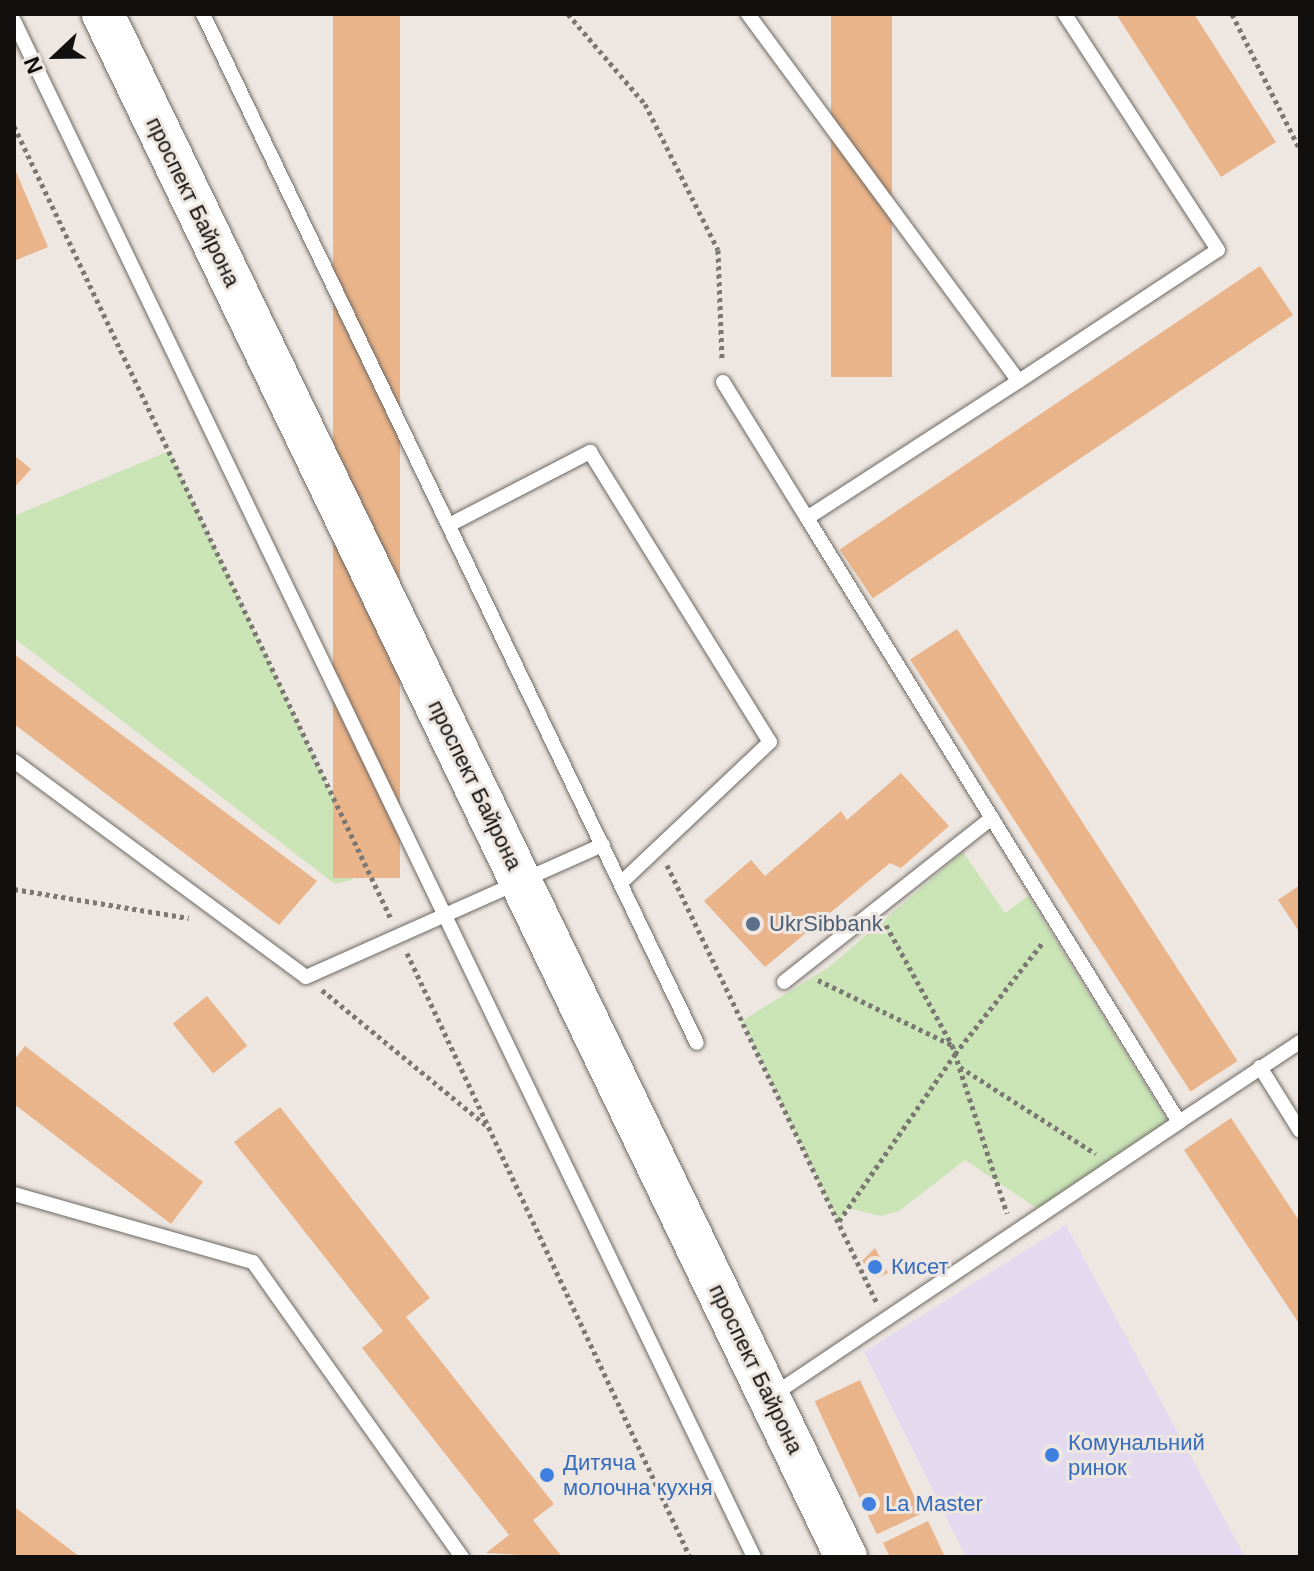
<!DOCTYPE html>
<meta charset="utf-8">
<style>
body{margin:0}
#map{position:relative;width:1314px;height:1571px;overflow:hidden;background:#eee7e1;font-family:Helvetica,sans-serif}
div>[style]{position:absolute}
.commercial>*{inset:0;background:#e3daef}
.green>*{inset:0;background:#cae4b6}
.building>*{inset:0;background:#e9b489;transform-origin:0 0}
.path>*{height:5px;margin-top:-2.5px;transform-origin:0;background:repeating-linear-gradient(90deg,#7b7773 0 4px,transparent 0 8px)}
.roads{filter:drop-shadow(0 0 2px #6e6762) drop-shadow(0 0 2px #6e6762)}
.service>*{height:14px;margin:-7px;padding:0 7px;transform-origin:7px;border-radius:7px;background:#fff}
.primary>*{height:42px;margin:-21px;padding:0 21px;transform-origin:21px;border-radius:21px;background:#fff}
.dots>*{width:22px;height:22px;translate:-50% -50%;box-sizing:border-box;border:4px solid #eee7e1;border-radius:50%}
span{translate:-50% -50%;white-space:nowrap;text-align:center;line-height:1.15;-webkit-text-stroke:6px #eee7e1;paint-order:stroke}
.street-label{font-size:22px;color:#12100e}
.service-label{font-size:22px;color:#4e5e75}
.left{translate:0 -50%;text-align:left}
.shop-label{font-size:22px;color:#366cbe}
.frame{position:absolute;inset:0;border:16px solid #12100e;pointer-events:none}
.north{position:absolute;left:16px;top:16px;width:80px;height:80px;-webkit-text-stroke:6px #eee7e1;paint-order:stroke;rotate:248deg;font-size:22px;font-weight:700;line-height:32px;text-align:center;color:#12100e}
.north::after{content:'';display:block;margin:auto;width:28px;height:36px;background:#12100e;clip-path:polygon(50% 0,100% 100%,50% 72%,0 100%)}
</style>
<div id="map">
<div class="commercial">
<i style="clip-path:polygon(1066px 1225px,1245px 1557px,966px 1557px,864px 1352px)"></i>
</div>
<div class="green">
<i style="clip-path:polygon(169px 451px,365px 865px,352px 880px,335px 884px,14px 638px,14px 516px)"></i>
<i style="clip-path:polygon(963px 852px,1005px 913px,1028px 896px,1169px 1123px,1038px 1209px,965px 1160px,899px 1211px,881px 1216px,848px 1208px,838px 1222px,742px 1021px,829px 967px)"></i>
</div>
<div class="building">
<i style="left:333px;top:14px;width:67px;height:864px"></i>
<i style="left:831px;top:14px;width:61px;height:363px"></i>
<i style="clip-path:polygon(1116px 14px,1194px 14px,1276px 142px,1221px 177px)"></i>
<i style="clip-path:polygon(14px 167px,48px 247px,14px 261px)"></i>
<i style="left:1260px;top:266px;width:59px;height:507px;rotate:56deg"></i>
<i style="clip-path:polygon(14px 455px,31px 469px,14px 488px)"></i>
<i style="left:957px;top:629px;width:515px;height:56px;rotate:57deg"></i>
<i style="clip-path:polygon(14px 654px,317px 881px,279px 925px,14px 724px)"></i>
<i style="clip-path:polygon(901px 773px,949px 826px,901px 868px,890px 863px,765px 967px,704px 901px,751px 860px,765px 876px,841px 811px,847px 820px)"></i>
<i style="clip-path:polygon(1300px 885px,1300px 933px,1278px 900px)"></i>
<i style="left:207px;top:996px;width:64px;height:44px;rotate:51deg"></i>
<i style="clip-path:polygon(25px 1046px,203px 1182px,171px 1224px,14px 1104px,14px 1060px)"></i>
<i style="clip-path:polygon(280px 1107px,430px 1298px,406px 1317px,554px 1504px,533px 1520px,562px 1557px,486px 1553px,509px 1535px,362px 1348px,383px 1331px,234px 1142px)"></i>
<i style="clip-path:polygon(1231px 1118px,1300px 1222px,1300px 1325px,1184px 1150px)"></i>
<i style="clip-path:polygon(875px 1248px,888px 1273px,877px 1278px,862px 1261px)"></i>
<i style="left:860px;top:1380px;width:147px;height:50px;rotate:65deg"></i>
<i style="clip-path:polygon(14px 1507px,16px 1508px,80px 1557px,14px 1557px)"></i>
<i style="clip-path:polygon(928px 1521px,945px 1557px,890px 1557px,883px 1543px)"></i>
</div>
<div class="path">
<i style="left:568px;top:14px;width:118px;rotate:49.5deg"></i>
<i style="left:645px;top:104px;width:163px;rotate:63.4deg"></i>
<i style="left:718px;top:250px;width:111px;rotate:87.9deg"></i>
<i style="left:1232px;top:14px;width:152px;rotate:63.4deg"></i>
<i style="left:14px;top:126px;width:878px;rotate:64.57deg"></i>
<i style="left:667px;top:865px;width:486px;rotate:64.4deg"></i>
<i style="left:14px;top:889px;width:177px;rotate:9.4deg"></i>
<i style="left:886px;top:925px;width:137px;rotate:61.2deg"></i>
<i style="left:952px;top:1045px;width:177px;rotate:71.9deg"></i>
<i style="left:407px;top:953px;width:667px;rotate:64.89deg"></i>
<i style="left:818px;top:980px;width:149px;rotate:25.9deg"></i>
<i style="left:322px;top:990px;width:214px;rotate:39.5deg"></i>
<i style="left:960px;top:1067px;width:161px;rotate:32.6deg"></i>
<i style="left:839px;top:1221px;width:203px;rotate:-55.2deg"></i>
<i style="left:955px;top:1054px;width:142px;rotate:-51.8deg"></i>
</div>
<div class="roads">
<div class="service">
<i style="left:203px;top:14px;width:1141px;rotate:64.36deg"></i>
<i style="left:748px;top:14px;width:456px;rotate:53.6deg"></i>
<i style="left:1019px;top:381px;width:238px;rotate:-33.4deg"></i>
<i style="left:1218px;top:250px;width:281px;rotate:-123deg"></i>
<i style="left:14px;top:21px;width:1705px;rotate:64.28deg"></i>
<i style="left:723px;top:382px;width:160px;rotate:58.3deg"></i>
<i style="left:807px;top:518px;width:252px;rotate:-32.9deg"></i>
<i style="left:451px;top:524px;width:157px;rotate:-27.4deg"></i>
<i style="left:590px;top:452px;width:341px;rotate:58.2deg"></i>
<i style="left:770px;top:742px;width:204px;rotate:136.6deg"></i>
<i style="left:14px;top:761px;width:363px;rotate:36.5deg"></i>
<i style="left:306px;top:977px;width:325px;rotate:-24deg"></i>
<i style="left:784px;top:982px;width:265px;rotate:-38.3deg"></i>
<i style="left:1260px;top:1067px;width:75px;rotate:58deg"></i>
<i style="left:1179px;top:1122px;width:145px;rotate:-33.5deg"></i>
<i style="left:14px;top:1194px;width:248px;rotate:15.9deg"></i>
<i style="left:253px;top:1262px;width:362px;rotate:54.7deg"></i>
<i style="left:773px;top:1395px;width:489px;rotate:-33.9deg"></i>
<i style="left:1179px;top:1122px;width:709px;rotate:-121.63deg"></i>
</div>
<div class="primary">
<i style="left:103px;top:14px;width:1713px;rotate:64.29deg"></i>
</div>
</div>
<div class="dots">
<i style="left:753px;top:924px;background:#5c6f8a"></i>
<i style="left:875px;top:1267px;background:#3f7fe0"></i>
<i style="left:1052px;top:1455px;background:#3f7fe0"></i>
<i style="left:547px;top:1475px;background:#3f7fe0"></i>
<i style="left:869px;top:1504px;background:#3f7fe0"></i>
</div>
<div class="street-label">
<span style="left:193px;top:202px;rotate:64deg">проспект Байрона</span>
<span style="left:475px;top:785px;rotate:64deg">проспект Байрона</span>
<span style="left:756px;top:1369px;rotate:64deg">проспект Байрона</span>
</div>
<div class="service-label">
<span class="left" style="left:769px;top:924px">UkrSibbank</span>
</div>
<div class="shop-label">
<span class="left" style="left:891px;top:1267px">Кисет</span>
<span class="left" style="left:1068px;top:1455px">Комунальний<br>ринок</span>
<span class="left" style="left:563px;top:1475px">Дитяча<br>молочна кухня</span>
<span class="left" style="left:885px;top:1504px">La Master</span>
</div>
<div class="frame"></div>
<div class="north">N</div>
</div>
